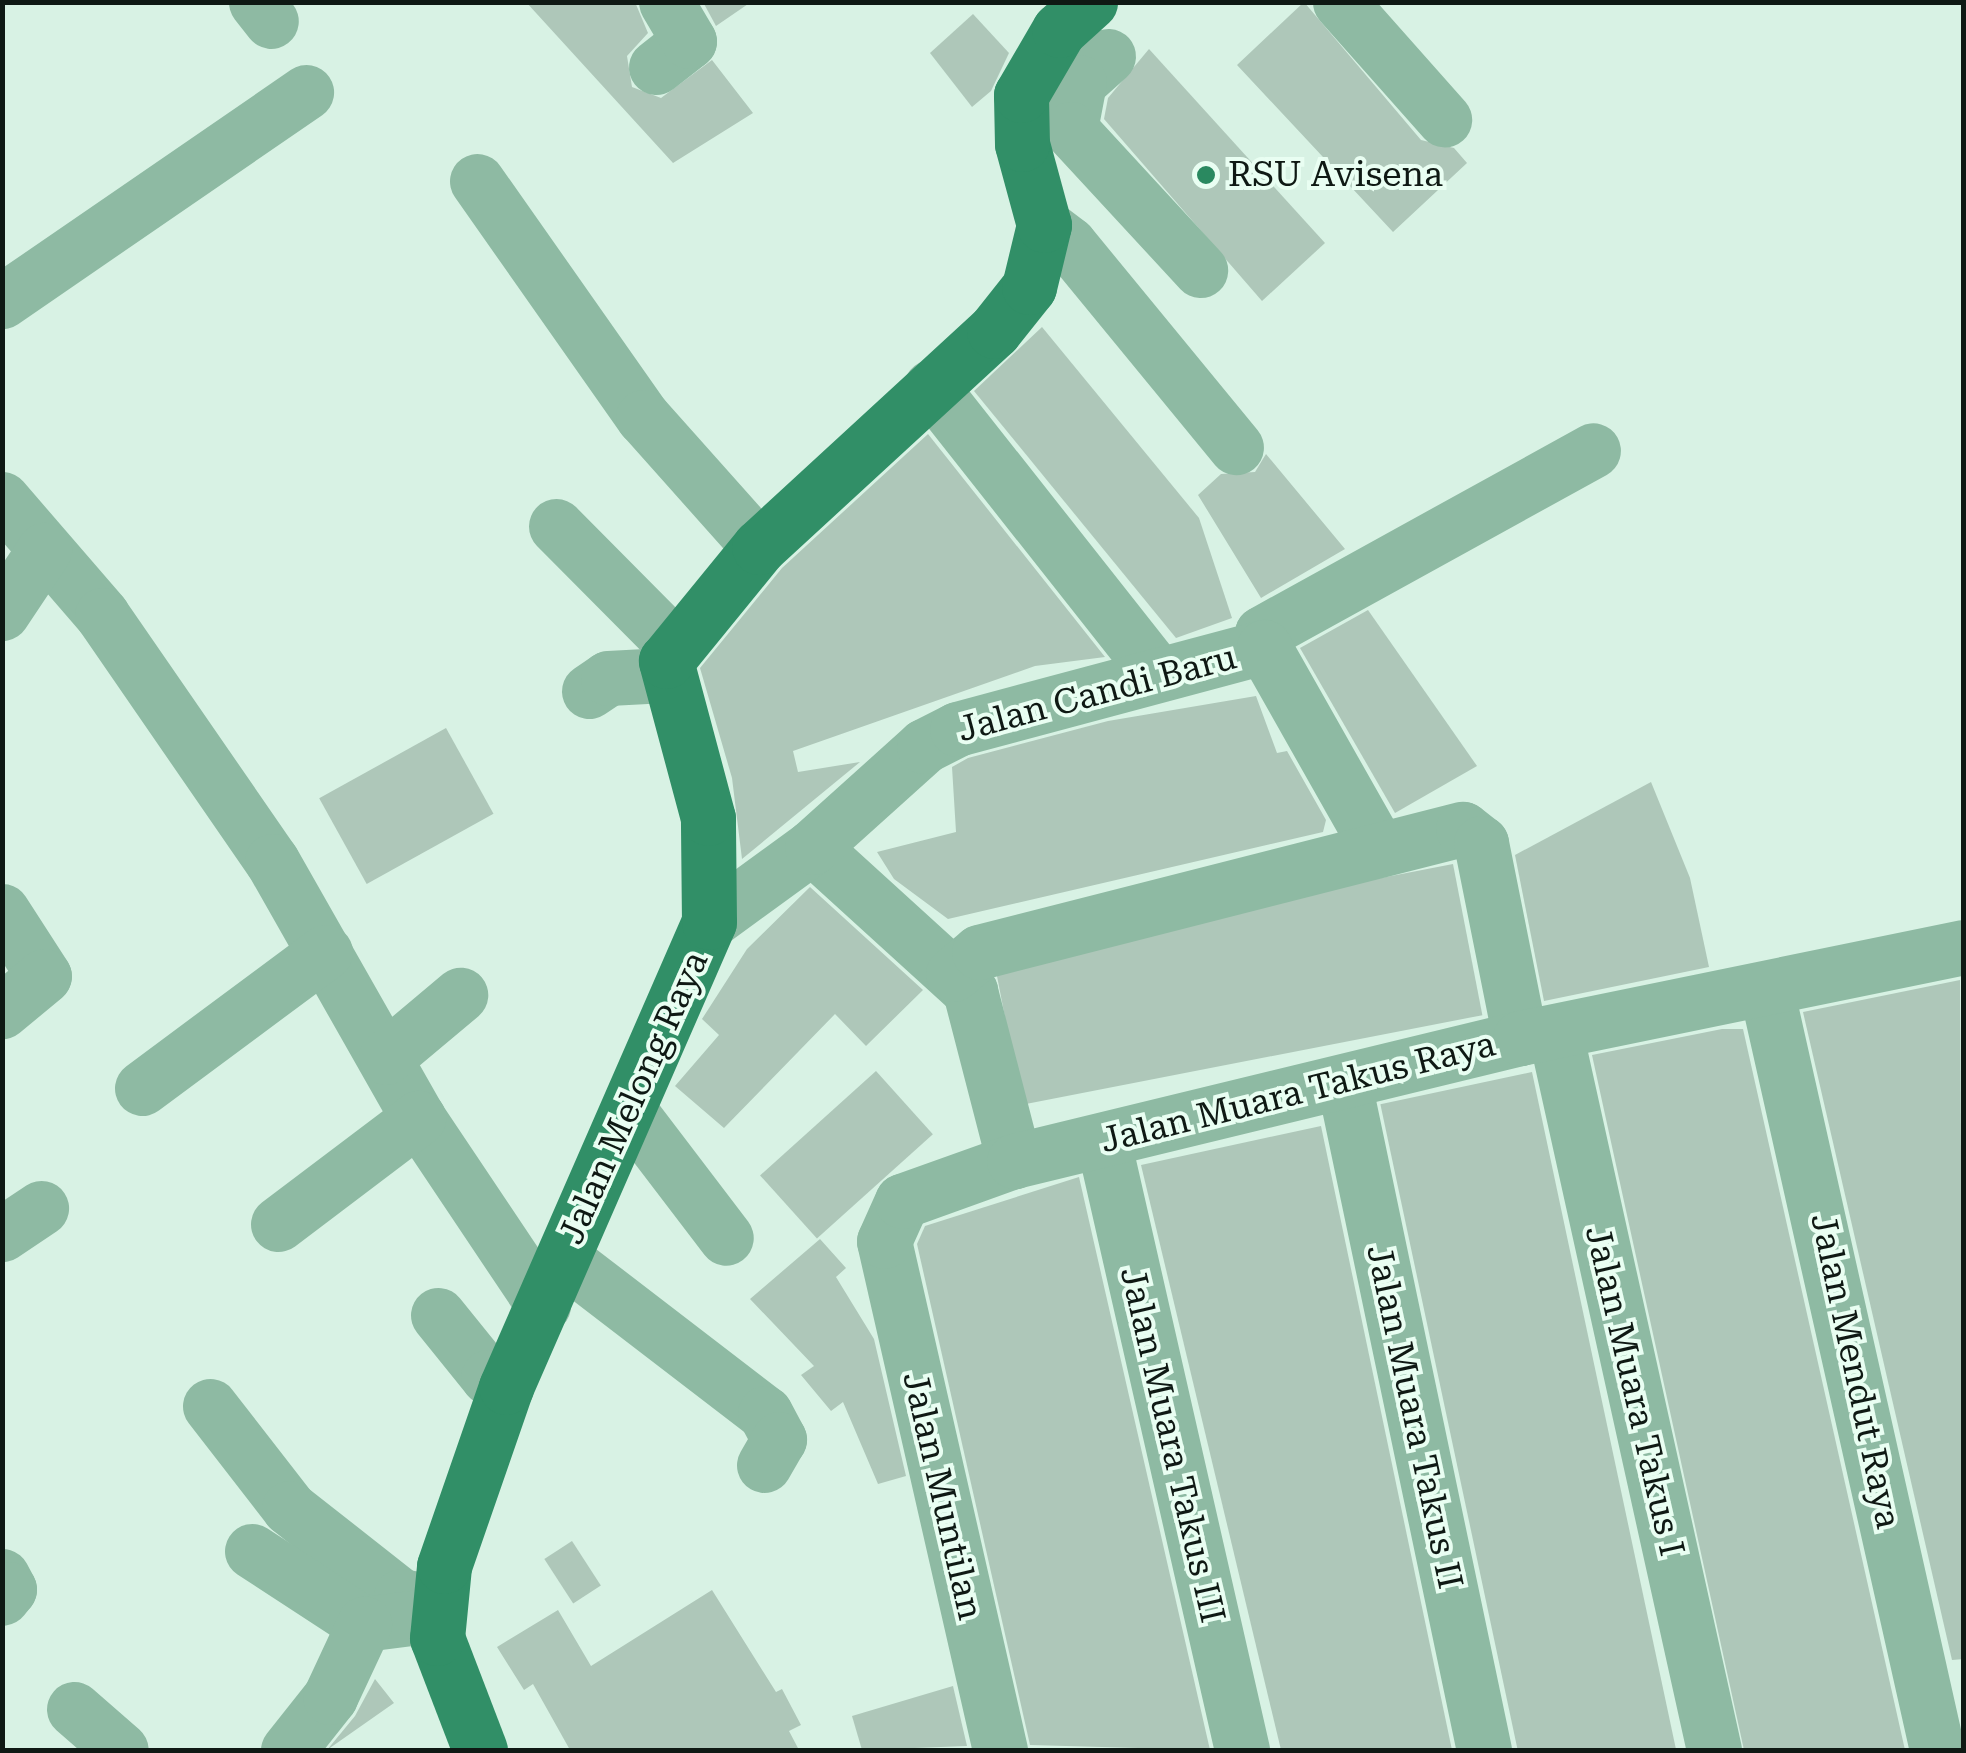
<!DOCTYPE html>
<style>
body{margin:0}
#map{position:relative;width:1966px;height:1753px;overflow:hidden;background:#d8f2e4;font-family:"Roboto Serif",serif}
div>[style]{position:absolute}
.building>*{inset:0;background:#aec7b9;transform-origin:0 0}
.minor>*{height:55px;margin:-27.5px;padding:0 27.5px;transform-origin:27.5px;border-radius:27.5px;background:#8ebaa3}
.major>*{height:55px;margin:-27.5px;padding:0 27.5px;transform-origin:27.5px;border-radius:27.5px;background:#318f67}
.dots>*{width:28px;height:28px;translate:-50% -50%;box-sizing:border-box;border:5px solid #e9fef2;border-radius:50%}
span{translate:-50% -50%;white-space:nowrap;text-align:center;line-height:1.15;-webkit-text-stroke:8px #e9fef2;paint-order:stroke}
.poi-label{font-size:35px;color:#0f1914}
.left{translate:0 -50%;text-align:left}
.street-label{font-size:35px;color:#0f1914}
.frame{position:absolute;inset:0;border:5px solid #0f1914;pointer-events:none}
</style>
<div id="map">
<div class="building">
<i style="clip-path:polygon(526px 2px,635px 2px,648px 33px,627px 56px,632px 87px,661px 98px,712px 60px,753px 113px,673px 163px)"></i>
<i style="clip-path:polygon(703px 2px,751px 2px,716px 26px)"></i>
<i style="clip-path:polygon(1304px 2px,1421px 140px,1454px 148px,1467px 163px,1393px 232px,1237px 65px)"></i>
<i style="clip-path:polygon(973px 14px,1009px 53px,991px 91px,972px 107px,930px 53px)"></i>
<i style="clip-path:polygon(1149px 49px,1325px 243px,1262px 301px,1104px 119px,1108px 98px)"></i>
<i style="clip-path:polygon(1042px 327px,1199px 518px,1232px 618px,1176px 638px,974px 391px)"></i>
<i style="clip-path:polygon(928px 434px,1105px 657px,1035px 666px,793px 751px,798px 772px,860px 762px,742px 859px,732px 778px,700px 668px,782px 568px)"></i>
<i style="clip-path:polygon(1266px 454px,1345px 549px,1261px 598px,1198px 495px,1221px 474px,1255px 472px)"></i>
<i style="clip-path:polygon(1368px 610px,1477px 766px,1395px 813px,1300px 648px)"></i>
<i style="clip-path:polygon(1256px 696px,1277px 753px,1287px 751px,1326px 820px,1323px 832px,948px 919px,894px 879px,877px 852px,956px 832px,952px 767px,968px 758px,1108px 721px)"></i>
<i style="left:446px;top:728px;width:98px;height:145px;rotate:61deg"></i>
<i style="clip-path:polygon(1651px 782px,1690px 878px,1709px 967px,1544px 1001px,1515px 855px)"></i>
<i style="left:1453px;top:864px;width:154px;height:469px;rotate:79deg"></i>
<i style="clip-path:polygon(810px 887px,923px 990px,866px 1046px,835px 1014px,724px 1128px,675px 1086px,719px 1035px,702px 1019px,747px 949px)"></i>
<i style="clip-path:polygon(1960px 980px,1964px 1659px,1952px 1660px,1803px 1012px)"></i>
<i style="clip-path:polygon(1722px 1029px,1743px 1029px,1905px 1750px,1744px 1750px,1592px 1055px)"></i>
<i style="left:876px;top:1071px;width:85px;height:156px;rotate:48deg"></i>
<i style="left:1532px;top:1072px;width:694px;height:155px;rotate:78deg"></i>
<i style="clip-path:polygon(1321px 1126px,1452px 1750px,1281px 1750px,1141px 1165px)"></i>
<i style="clip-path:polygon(1079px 1177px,1210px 1750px,1030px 1745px,917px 1244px,925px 1226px)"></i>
<i style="clip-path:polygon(820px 1239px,846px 1268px,836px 1277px,874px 1339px,906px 1476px,878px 1484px,843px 1402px,831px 1411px,801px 1375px,814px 1366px,750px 1299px)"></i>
<i style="left:572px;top:1541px;width:53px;height:33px;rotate:57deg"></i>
<i style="clip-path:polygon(712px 1590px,776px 1692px,782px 1689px,801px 1725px,789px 1731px,799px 1750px,570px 1750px,533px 1684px,524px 1690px,497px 1647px,558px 1610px,591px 1666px)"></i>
<i style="clip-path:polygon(375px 1679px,394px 1703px,327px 1750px,355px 1716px)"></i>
<i style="clip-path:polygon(953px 1686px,967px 1746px,862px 1750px,852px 1716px)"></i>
</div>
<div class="minor">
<i style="left:256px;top:2px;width:24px;rotate:52deg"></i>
<i style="left:1340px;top:2px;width:157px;rotate:48.4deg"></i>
<i style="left:1108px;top:56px;width:39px;rotate:138deg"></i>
<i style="left:1079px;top:82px;width:48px;rotate:100.8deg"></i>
<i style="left:1070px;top:129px;width:192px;rotate:47.3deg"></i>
<i style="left:656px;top:67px;width:42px;rotate:-38.2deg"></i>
<i style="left:689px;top:41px;width:45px;rotate:-120.5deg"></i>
<i style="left:477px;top:181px;width:289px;rotate:54.9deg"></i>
<i style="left:643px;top:417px;width:174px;rotate:48.3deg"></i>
<i style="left:1044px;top:225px;width:31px;rotate:37deg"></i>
<i style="left:1069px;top:244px;width:263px;rotate:50.6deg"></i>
<i style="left:2px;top:301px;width:369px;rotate:-34.5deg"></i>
<i style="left:931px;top:387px;width:366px;rotate:51.7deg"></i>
<i style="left:2px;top:499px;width:153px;rotate:49.2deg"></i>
<i style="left:102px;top:615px;width:299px;rotate:55.4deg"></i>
<i style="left:272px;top:861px;width:296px;rotate:60.4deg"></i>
<i style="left:418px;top:1118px;width:225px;rotate:56.2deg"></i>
<i style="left:556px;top:526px;width:166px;rotate:45.2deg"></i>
<i style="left:2px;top:613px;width:76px;rotate:-56.3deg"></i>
<i style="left:1264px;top:647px;width:14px;rotate:-98deg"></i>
<i style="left:1262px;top:633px;width:378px;rotate:-28.9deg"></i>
<i style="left:589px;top:691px;width:23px;rotate:-34deg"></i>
<i style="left:608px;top:678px;width:57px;rotate:-3deg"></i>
<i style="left:812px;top:847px;width:214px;rotate:42.3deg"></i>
<i style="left:970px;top:991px;width:176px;rotate:75.5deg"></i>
<i style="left:2px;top:911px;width:77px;rotate:57.1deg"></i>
<i style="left:44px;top:976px;width:55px;rotate:140.2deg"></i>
<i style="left:709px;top:922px;width:127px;rotate:-36.1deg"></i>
<i style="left:812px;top:847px;width:151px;rotate:-42deg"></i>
<i style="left:924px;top:746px;width:37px;rotate:-27deg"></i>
<i style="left:957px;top:729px;width:318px;rotate:-15deg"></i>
<i style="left:1264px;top:647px;width:227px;rotate:60.5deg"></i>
<i style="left:953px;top:974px;width:34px;rotate:-40deg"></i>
<i style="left:979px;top:952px;width:499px;rotate:-14.3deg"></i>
<i style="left:1463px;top:829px;width:23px;rotate:38deg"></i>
<i style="left:1481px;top:843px;width:199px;rotate:78.7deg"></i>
<i style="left:1767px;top:993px;width:776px;rotate:77.34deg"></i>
<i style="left:1555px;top:1032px;width:735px;rotate:77.51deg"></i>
<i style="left:386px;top:1057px;width:97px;rotate:-40deg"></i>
<i style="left:1344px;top:1083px;width:682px;rotate:78.15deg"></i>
<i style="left:142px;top:1088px;width:228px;rotate:-36.6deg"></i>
<i style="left:630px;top:1112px;width:158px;rotate:52.7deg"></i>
<i style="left:1103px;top:1140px;width:626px;rotate:77.16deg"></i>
<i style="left:278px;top:1224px;width:176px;rotate:-37.1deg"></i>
<i style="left:2px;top:1234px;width:47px;rotate:-33.7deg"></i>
<i style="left:564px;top:1259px;width:253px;rotate:37.5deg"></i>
<i style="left:765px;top:1413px;width:30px;rotate:62deg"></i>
<i style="left:779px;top:1439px;width:30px;rotate:120deg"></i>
<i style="left:438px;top:1315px;width:80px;rotate:51.1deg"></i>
<i style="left:488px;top:1377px;width:21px;rotate:29deg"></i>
<i style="left:210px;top:1406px;width:129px;rotate:52.2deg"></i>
<i style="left:289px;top:1508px;width:142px;rotate:38.2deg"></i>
<i style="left:401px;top:1596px;width:36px;rotate:10deg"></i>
<i style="left:252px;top:1551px;width:134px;rotate:33.1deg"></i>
<i style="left:364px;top:1624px;width:71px;rotate:-7.3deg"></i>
<i style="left:2px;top:1576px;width:15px;rotate:62deg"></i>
<i style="left:9px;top:1589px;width:11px;rotate:128deg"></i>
<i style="left:74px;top:1709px;width:62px;rotate:41.1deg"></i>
<i style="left:288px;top:1750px;width:68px;rotate:-51.6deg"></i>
<i style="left:330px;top:1697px;width:81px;rotate:-65deg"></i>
<i style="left:1000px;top:1750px;width:522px;rotate:-102.84deg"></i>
<i style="left:884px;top:1241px;width:44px;rotate:-65.8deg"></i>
<i style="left:902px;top:1201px;width:119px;rotate:-19.7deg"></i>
<i style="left:1014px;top:1161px;width:521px;rotate:-13.66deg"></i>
<i style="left:1520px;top:1038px;width:453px;rotate:-11.6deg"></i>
</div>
<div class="major">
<i style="left:480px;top:1750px;width:120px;rotate:-111deg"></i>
<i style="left:437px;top:1638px;width:72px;rotate:-84.4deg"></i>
<i style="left:444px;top:1566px;width:189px;rotate:-70.9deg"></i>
<i style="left:506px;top:1387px;width:507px;rotate:-66.42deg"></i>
<i style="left:709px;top:922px;width:104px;rotate:-90.6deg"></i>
<i style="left:708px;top:818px;width:163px;rotate:-105deg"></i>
<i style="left:666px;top:661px;width:147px;rotate:-50.8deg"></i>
<i style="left:759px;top:547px;width:319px;rotate:-42.6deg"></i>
<i style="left:994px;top:331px;width:56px;rotate:-51.5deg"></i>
<i style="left:1029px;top:287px;width:64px;rotate:-76.4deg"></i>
<i style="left:1044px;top:225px;width:84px;rotate:-105.2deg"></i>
<i style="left:1022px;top:144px;width:49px;rotate:-91.2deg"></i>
<i style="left:1021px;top:95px;width:75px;rotate:-59.7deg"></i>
<i style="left:1059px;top:30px;width:42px;rotate:-42.1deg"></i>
</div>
<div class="dots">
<i style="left:1206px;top:175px;background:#2a8960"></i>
</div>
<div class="poi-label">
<span class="left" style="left:1228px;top:175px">RSU Avisena</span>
</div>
<div class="street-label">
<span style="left:1097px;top:694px;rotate:-15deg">Jalan Candi Baru</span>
<span style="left:1298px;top:1093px;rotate:-14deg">Jalan Muara Takus Raya</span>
<span style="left:634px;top:1098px;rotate:-66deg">Jalan Melong Raya</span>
<span style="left:1855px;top:1371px;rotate:78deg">Jalan Mendut Raya</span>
<span style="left:1634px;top:1391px;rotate:77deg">Jalan Muara Takus I</span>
<span style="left:1414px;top:1417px;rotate:78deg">Jalan Muara Takus II</span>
<span style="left:1172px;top:1445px;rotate:77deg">Jalan Muara Takus III</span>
<span style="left:942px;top:1496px;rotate:77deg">Jalan Muntilan</span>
</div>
<div class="frame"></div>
</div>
